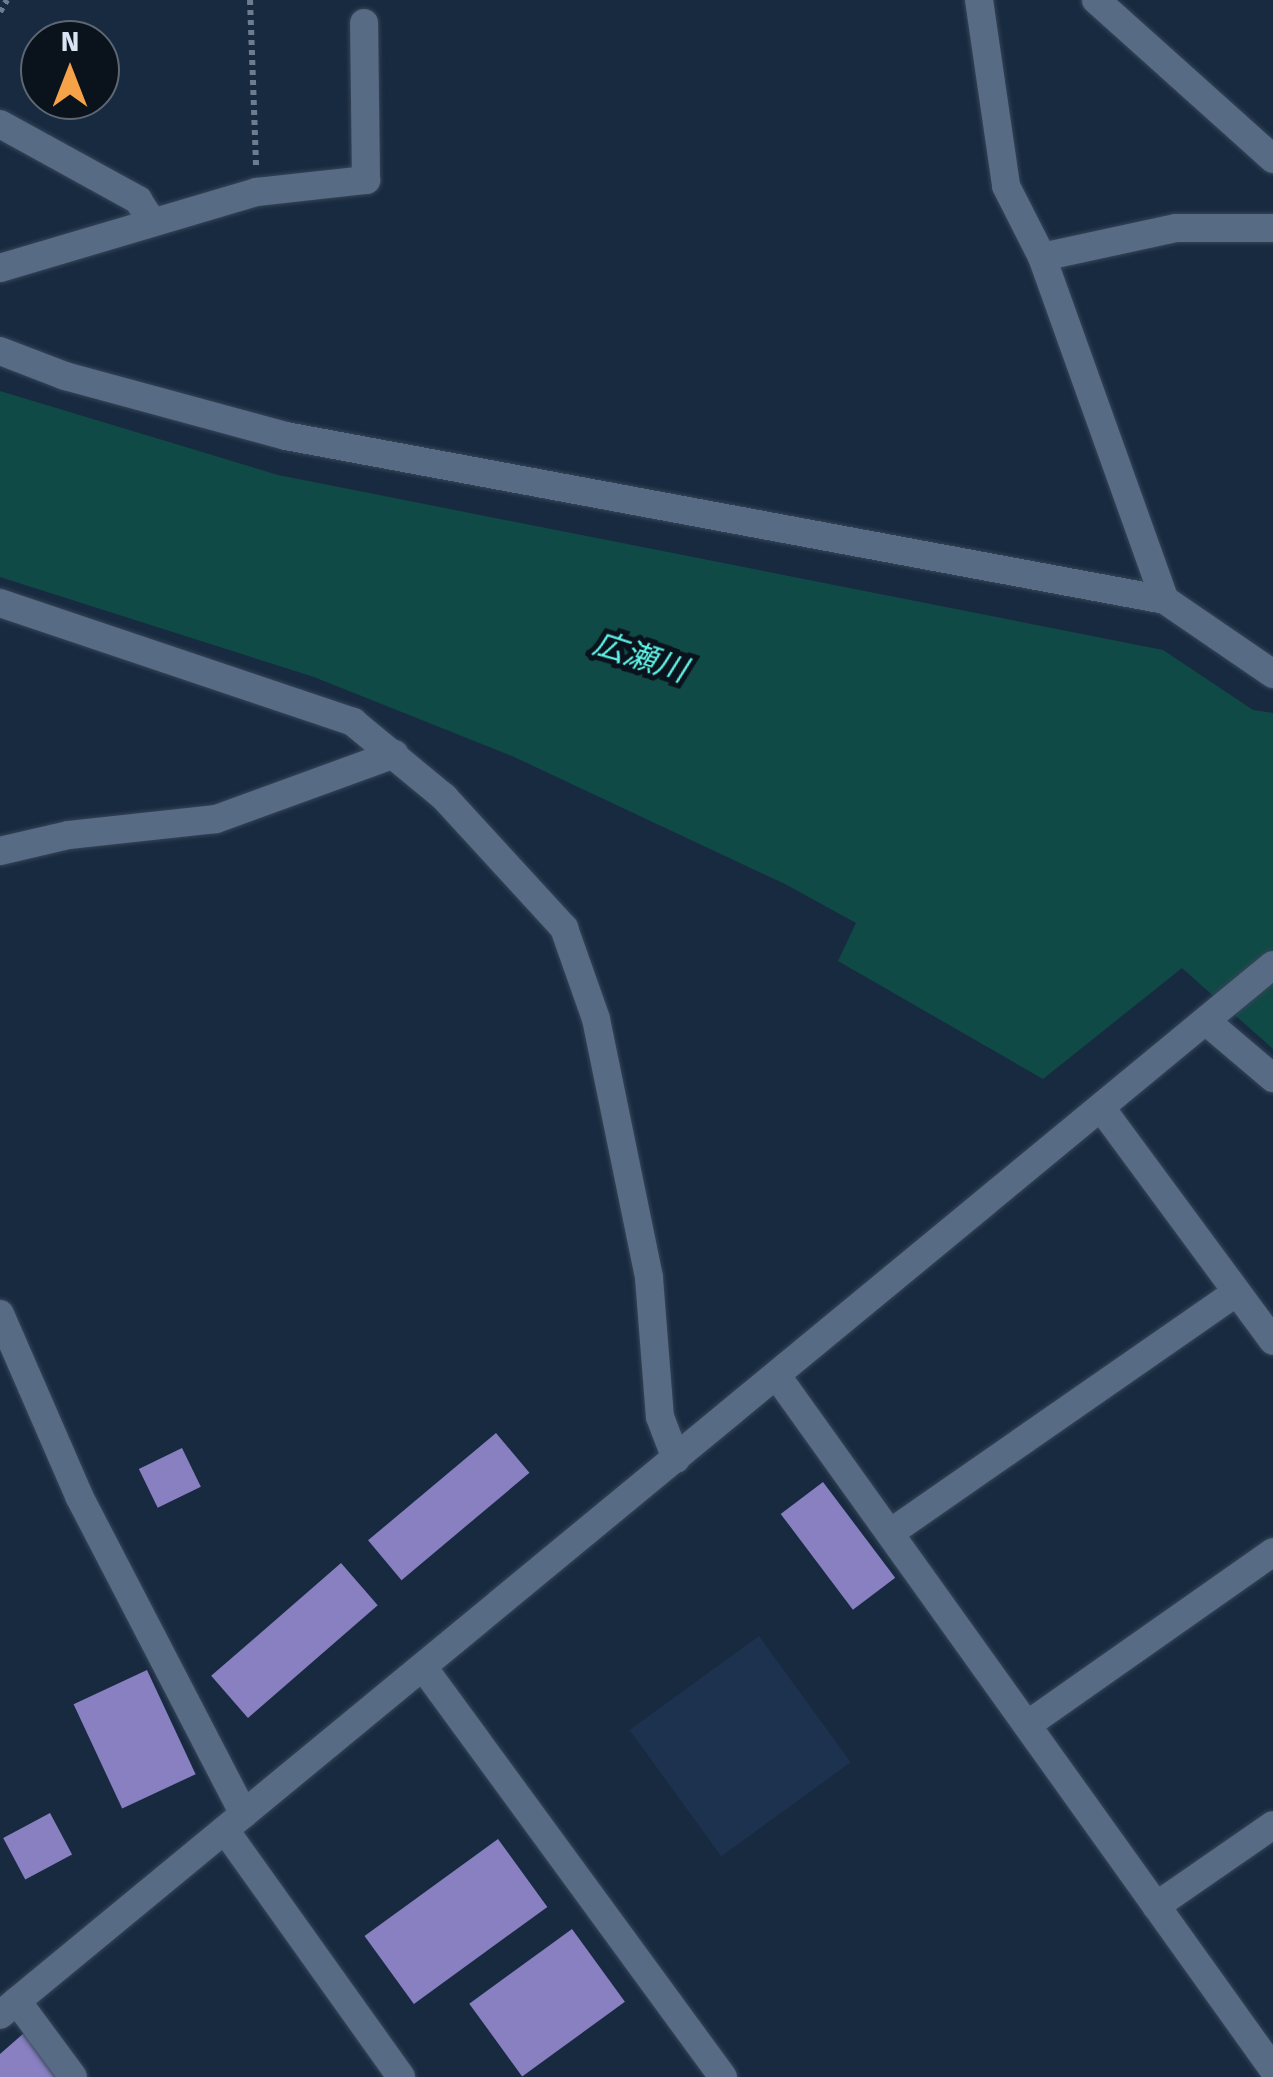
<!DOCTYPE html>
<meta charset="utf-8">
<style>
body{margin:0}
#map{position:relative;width:1273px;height:2077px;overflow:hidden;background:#182a40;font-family:"Fira Sans","Noto Sans JP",sans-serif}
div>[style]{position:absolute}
.built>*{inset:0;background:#1d324f;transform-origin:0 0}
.water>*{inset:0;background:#104a46}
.building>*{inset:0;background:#8880c1;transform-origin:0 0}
.path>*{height:6px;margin-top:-3px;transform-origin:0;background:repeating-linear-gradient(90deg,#6d7d8f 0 5px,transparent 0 10px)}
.roads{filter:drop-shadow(0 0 2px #364557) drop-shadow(0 0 2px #364557)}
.minor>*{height:28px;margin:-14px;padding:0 14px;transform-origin:14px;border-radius:14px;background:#576b85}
.tertiary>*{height:28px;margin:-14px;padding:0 14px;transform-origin:14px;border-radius:14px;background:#576b85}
span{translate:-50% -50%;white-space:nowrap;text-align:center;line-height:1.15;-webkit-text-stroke:10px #0a121c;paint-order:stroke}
.water-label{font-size:32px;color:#5ff3e7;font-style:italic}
.north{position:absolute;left:20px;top:20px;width:100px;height:100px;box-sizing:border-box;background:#0a121c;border:2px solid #5d6672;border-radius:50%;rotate:0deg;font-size:28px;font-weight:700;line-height:40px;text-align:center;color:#d9e5f4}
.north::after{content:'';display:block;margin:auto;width:35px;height:45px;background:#f6a248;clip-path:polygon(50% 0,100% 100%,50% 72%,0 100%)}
</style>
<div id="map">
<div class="built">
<i style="left:759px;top:1636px;width:156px;height:160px;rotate:54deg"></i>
</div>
<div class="water">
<i style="clip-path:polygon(0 391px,278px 475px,1163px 650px,1253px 710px,1273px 713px,1273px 1049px,1182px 968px,1043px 1079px,838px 961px,856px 923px,785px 884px,512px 756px,314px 677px,0 577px)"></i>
</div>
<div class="building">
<i style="left:496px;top:1433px;width:52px;height:167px;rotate:50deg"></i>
<i style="left:182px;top:1448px;width:43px;height:48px;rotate:64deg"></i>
<i style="left:823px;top:1482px;width:120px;height:53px;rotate:53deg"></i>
<i style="left:341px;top:1563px;width:56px;height:172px;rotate:49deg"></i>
<i style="left:147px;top:1670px;width:115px;height:81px;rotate:65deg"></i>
<i style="left:50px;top:1813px;width:47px;height:53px;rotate:62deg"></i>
<i style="left:498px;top:1839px;width:84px;height:165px;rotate:54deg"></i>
<i style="left:572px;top:1929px;width:90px;height:127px;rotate:54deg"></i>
<i style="clip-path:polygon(24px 2033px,56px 2077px,0 2077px,0 2054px)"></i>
</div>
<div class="path">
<i style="left:250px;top:0;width:166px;rotate:87.9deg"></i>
<i style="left:0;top:12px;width:14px;rotate:-60deg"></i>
</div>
<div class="roads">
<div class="minor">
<i style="left:979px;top:0;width:188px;rotate:81.7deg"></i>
<i style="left:1006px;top:186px;width:80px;rotate:63.1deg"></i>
<i style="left:1042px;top:257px;width:364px;rotate:70.3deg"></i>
<i style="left:1165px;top:600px;width:131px;rotate:34.4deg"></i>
<i style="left:0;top:124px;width:158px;rotate:28.8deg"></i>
<i style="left:138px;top:200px;width:24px;rotate:57deg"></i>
<i style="left:1042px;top:257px;width:137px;rotate:-12.2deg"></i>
<i style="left:1176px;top:228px;width:97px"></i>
<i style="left:0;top:268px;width:268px;rotate:-16.5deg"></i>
<i style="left:257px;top:192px;width:110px;rotate:-6.3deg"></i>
<i style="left:366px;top:180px;width:157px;rotate:-90.7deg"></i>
<i style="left:0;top:351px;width:70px;rotate:21deg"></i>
<i style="left:65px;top:376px;width:229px;rotate:15.2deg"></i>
<i style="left:286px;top:436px;width:894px;rotate:10.57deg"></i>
<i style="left:0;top:603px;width:373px;rotate:18.6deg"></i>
<i style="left:353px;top:722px;width:118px;rotate:39.5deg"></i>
<i style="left:444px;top:797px;width:178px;rotate:47.5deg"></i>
<i style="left:564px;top:928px;width:96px;rotate:70.6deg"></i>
<i style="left:596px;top:1019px;width:264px;rotate:78.4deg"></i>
<i style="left:649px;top:1278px;width:139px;rotate:85.5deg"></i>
<i style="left:660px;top:1417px;width:45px;rotate:69.1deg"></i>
<i style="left:0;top:851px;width:71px;rotate:-13.1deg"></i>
<i style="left:69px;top:835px;width:148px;rotate:-6.2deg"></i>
<i style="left:216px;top:819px;width:190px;rotate:-20deg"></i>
<i style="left:1207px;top:1022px;width:87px;rotate:40.3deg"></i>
<i style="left:1102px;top:1109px;width:288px;rotate:53.6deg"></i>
<i style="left:0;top:1314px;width:198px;rotate:66.5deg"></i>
<i style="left:79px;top:1496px;width:358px;rotate:62.6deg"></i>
<i style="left:777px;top:1376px;width:852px;rotate:54.41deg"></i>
<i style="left:890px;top:1533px;width:422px;rotate:-34.8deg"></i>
<i style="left:1027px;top:1725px;width:301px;rotate:-35.1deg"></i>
<i style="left:225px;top:1830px;width:303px;rotate:54.5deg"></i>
<i style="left:1156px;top:1906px;width:142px;rotate:-34.7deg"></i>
<i style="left:17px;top:2001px;width:94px;rotate:53.6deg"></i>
</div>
<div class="tertiary">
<i style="left:1096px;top:0;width:238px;rotate:41.9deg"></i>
<i style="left:423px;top:1667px;width:508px;rotate:53.81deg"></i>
<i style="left:0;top:2015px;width:1650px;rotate:-39.52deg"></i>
</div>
</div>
<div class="water-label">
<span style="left:640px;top:657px;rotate:18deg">広瀬川</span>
</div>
<div class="north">N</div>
</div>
